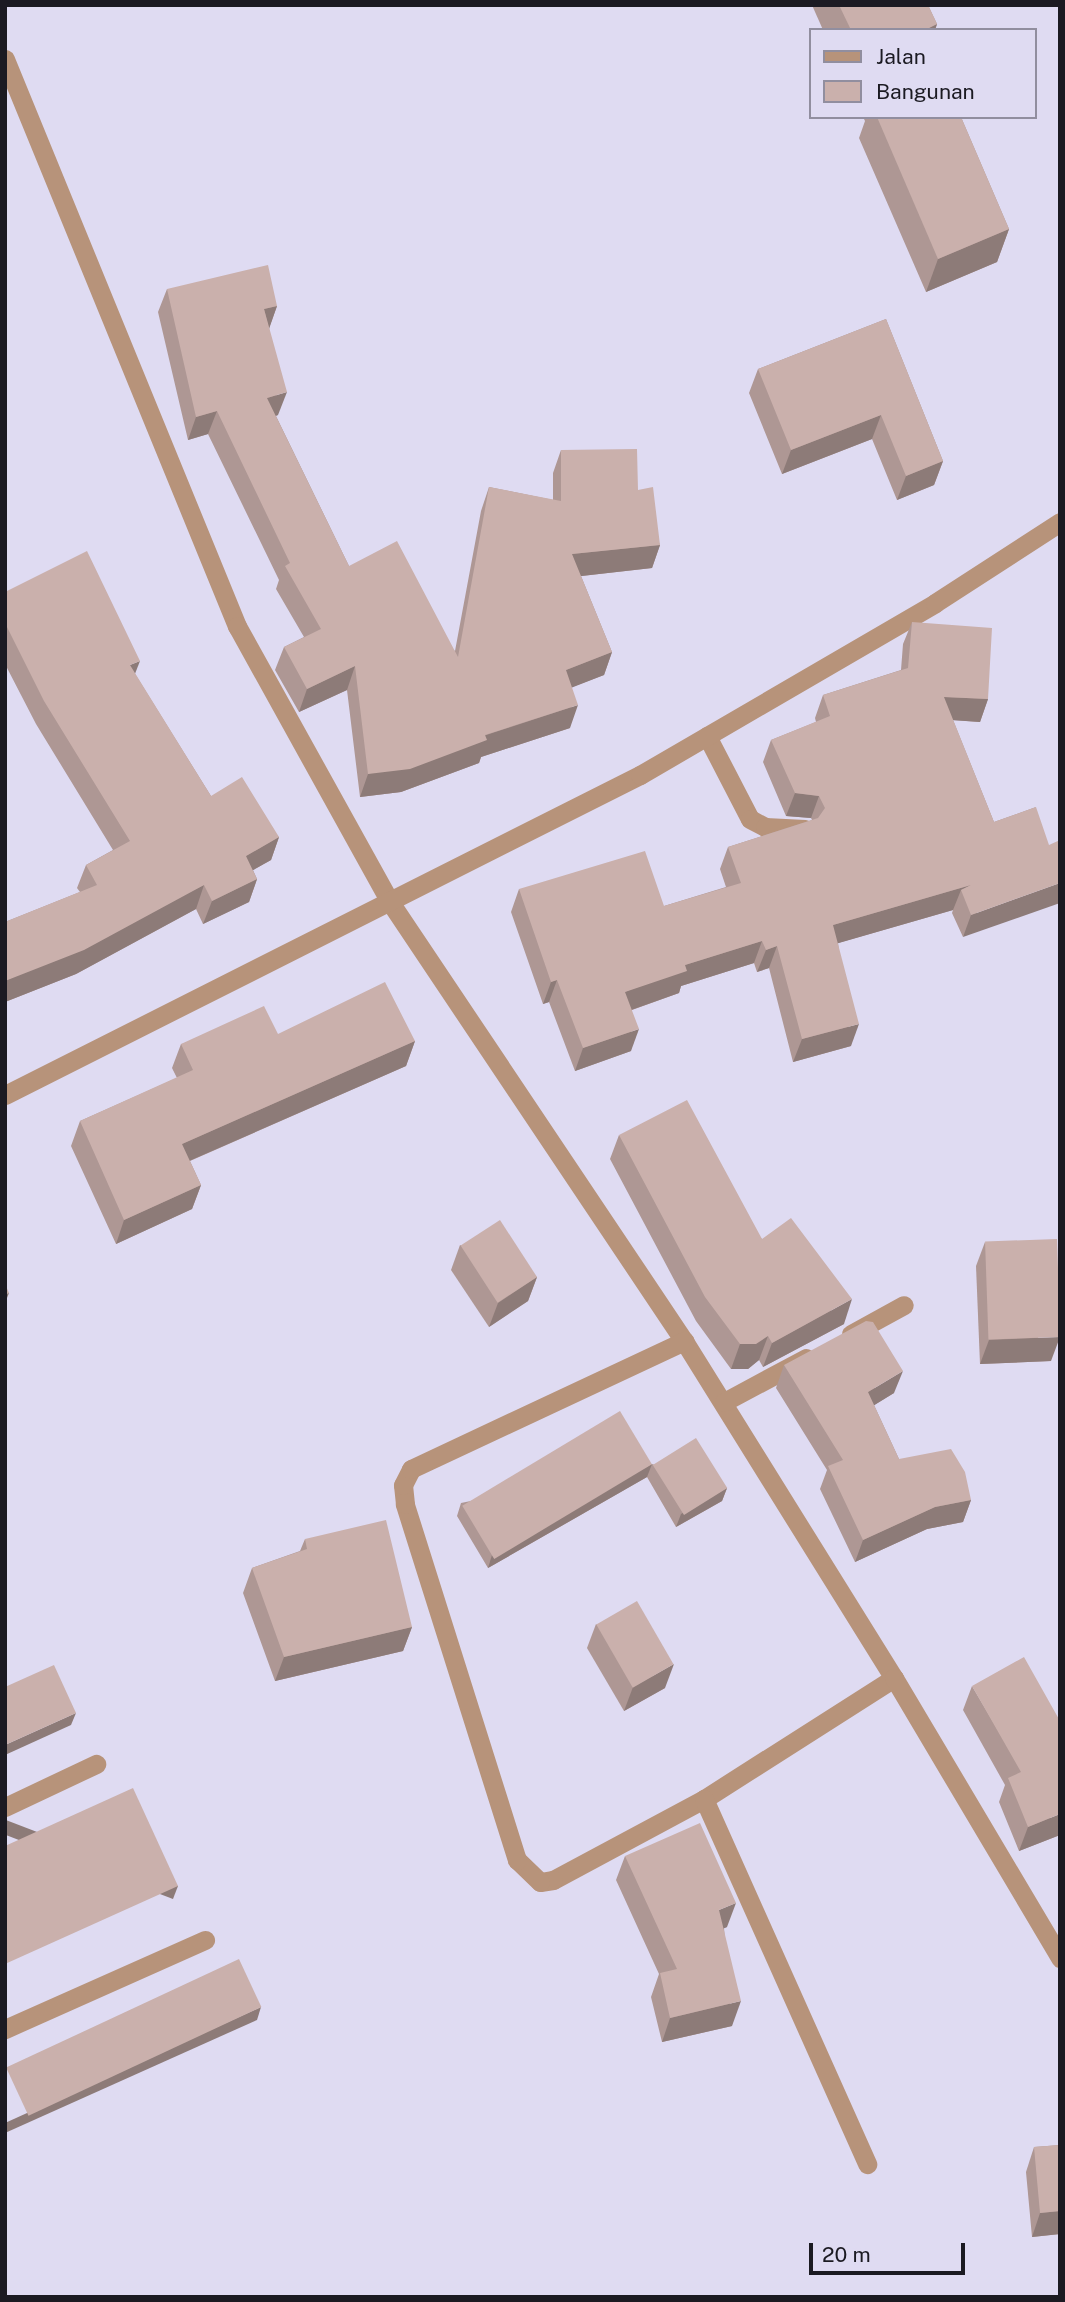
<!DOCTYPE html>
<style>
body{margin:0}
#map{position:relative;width:1065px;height:2302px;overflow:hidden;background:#dfdbf2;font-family:"Public Sans",sans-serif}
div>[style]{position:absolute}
.minor>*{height:19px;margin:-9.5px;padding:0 9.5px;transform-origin:9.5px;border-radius:9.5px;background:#b7937a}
.wall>*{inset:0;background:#ae9794}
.shaded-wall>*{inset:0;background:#8d7b78;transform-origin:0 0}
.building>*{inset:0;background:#cab0ac;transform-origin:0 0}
span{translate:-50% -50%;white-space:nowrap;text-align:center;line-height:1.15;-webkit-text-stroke:5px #dfdbf2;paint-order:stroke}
.frame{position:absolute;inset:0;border:7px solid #1b1a22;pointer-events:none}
.legend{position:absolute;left:809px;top:28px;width:228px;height:91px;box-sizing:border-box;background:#dfdbf2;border:2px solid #918e9f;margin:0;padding:9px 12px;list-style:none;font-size:21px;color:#1b1a22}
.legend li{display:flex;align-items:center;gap:14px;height:35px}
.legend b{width:35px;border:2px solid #918e9f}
.scale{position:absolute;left:809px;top:2243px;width:156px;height:32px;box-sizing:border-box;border:4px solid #1b1a22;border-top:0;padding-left:9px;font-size:21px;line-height:24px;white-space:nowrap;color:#1b1a22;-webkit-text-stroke:5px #dfdbf2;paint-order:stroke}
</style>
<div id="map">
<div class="minor">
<i style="left:5px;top:59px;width:613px;rotate:67.75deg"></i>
<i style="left:237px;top:626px;width:316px;rotate:61deg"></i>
<i style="left:390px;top:902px;width:528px;rotate:56.19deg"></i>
<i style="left:684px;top:1341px;width:397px;rotate:58.1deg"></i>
<i style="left:894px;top:1678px;width:225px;rotate:147.5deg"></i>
<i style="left:704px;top:1799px;width:171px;rotate:151.8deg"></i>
<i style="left:553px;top:1880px;width:13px;rotate:171deg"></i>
<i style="left:540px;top:1882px;width:32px;rotate:-136deg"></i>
<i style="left:517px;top:1860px;width:373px;rotate:-107.5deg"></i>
<i style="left:405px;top:1504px;width:19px;rotate:-96deg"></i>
<i style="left:403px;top:1485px;width:18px;rotate:-63deg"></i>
<i style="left:411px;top:1469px;width:302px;rotate:-25.1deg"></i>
<i style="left:707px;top:736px;width:93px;rotate:62.6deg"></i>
<i style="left:750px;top:819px;width:17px;rotate:28deg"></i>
<i style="left:765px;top:827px;width:40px;rotate:2.9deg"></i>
<i style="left:5px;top:1095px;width:711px;rotate:-26.75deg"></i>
<i style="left:640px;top:775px;width:341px;rotate:-30.2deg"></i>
<i style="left:935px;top:603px;width:149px;rotate:-32.9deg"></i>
<i style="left:851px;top:1334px;width:60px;rotate:-28.7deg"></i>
<i style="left:724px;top:1402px;width:93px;rotate:-28.2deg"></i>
<i style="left:894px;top:1678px;width:326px;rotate:59.3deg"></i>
<i style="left:704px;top:1799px;width:400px;rotate:65.9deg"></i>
<i style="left:5px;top:1807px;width:101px;rotate:-25.3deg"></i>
<i style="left:5px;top:2029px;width:219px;rotate:-24deg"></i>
</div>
<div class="wall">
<i style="clip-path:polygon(812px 5px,928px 5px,937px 24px,935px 30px,823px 30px)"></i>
<i style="clip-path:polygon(863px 117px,961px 117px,1009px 229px,997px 262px,926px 292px,859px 138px,865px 121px)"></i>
<i style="clip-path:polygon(167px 289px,277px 306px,269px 328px,278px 415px,276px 416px,349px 566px,455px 651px,481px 511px,489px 487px,553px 500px,553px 473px,561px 450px,638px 490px,660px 545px,652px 568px,581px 576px,612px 652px,604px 675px,572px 687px,570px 728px,481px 757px,479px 763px,401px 792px,360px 797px,347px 690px,299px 712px,275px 670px,284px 647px,304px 637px,276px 589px,279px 580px,208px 434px,188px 440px,158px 312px)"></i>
<i style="clip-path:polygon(886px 319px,943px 461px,934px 485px,897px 500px,872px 439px,782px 474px,749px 393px,758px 369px)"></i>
<i style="clip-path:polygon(5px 592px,135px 674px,211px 796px,279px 837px,271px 860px,253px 870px,257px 879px,249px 902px,203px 924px,196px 909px,76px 974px,5px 1002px,5px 922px,80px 892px,77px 888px,86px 865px,113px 850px,36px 724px,5px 664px)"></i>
<i style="clip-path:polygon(912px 622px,988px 699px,980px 722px,953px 720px,994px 822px,1036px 807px,963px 937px,952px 913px,953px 910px,838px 943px,851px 1046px,793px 1062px,769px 968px,757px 972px,754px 963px,681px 986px,679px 993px,632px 1010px,631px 1051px,575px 1071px,549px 1002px,543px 1004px,511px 912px,519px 889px,664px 906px,726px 887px,720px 869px,728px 847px,812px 820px,811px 818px,786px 816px,763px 762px,771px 740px,816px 722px,815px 718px,823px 695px,901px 670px,903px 644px)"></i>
<i style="clip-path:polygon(278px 1034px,415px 1041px,406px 1066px,190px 1161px,201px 1185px,192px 1209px,116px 1244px,71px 1146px,80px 1121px,177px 1078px,172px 1068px,181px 1044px)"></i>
<i style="clip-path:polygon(619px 1135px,762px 1239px,844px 1324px,763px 1367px,759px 1360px,748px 1369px,731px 1369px,696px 1321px,610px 1159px)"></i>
<i style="clip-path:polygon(985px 1242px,1051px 1361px,980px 1364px,976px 1266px)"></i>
<i style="clip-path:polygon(460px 1245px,537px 1277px,528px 1301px,489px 1327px,451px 1270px)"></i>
<i style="clip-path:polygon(784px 1365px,894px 1393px,874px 1405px,899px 1459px,971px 1500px,963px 1522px,927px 1529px,855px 1562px,820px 1489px,827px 1470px,776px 1388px)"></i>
<i style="clip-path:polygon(652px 1464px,727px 1488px,722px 1501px,676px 1527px,647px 1477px,488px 1568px,457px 1516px,461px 1503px)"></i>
<i style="clip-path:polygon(305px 1539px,412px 1627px,403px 1651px,275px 1681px,243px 1593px,252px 1568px,300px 1551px)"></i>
<i style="clip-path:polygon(596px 1624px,665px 1688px,624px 1711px,587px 1648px)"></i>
<i style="clip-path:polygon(972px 1686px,1060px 1835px,1019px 1851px,999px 1802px,1005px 1785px,963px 1710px)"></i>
<i style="clip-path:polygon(625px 1856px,727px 1927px,724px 1928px,732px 2026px,662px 2042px,651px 1997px,659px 1974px,616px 1880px)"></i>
<i style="clip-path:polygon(1060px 2145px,1060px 2234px,1032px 2237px,1026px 2172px,1034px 2147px)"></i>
</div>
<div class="shaded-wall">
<i style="clip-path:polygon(937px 24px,935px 30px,925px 30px)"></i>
<i style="clip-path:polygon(1009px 229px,997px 262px,926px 292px,938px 259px)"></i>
<i style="clip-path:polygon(277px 306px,269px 329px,264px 309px)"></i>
<i style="clip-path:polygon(287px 392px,278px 415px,258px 421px,267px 398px)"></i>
<i style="clip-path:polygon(217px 411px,208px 434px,188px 440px,196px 417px)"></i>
<i style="clip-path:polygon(881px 415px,872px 439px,782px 474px,791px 450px)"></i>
<i style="clip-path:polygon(943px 461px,934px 485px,897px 500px,906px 476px)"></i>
<i style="clip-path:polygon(660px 545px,652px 568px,564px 578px,572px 554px)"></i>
<i style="clip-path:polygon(612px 652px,604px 675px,558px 693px,566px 670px)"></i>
<i style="clip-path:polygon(140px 661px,131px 684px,130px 665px)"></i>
<i style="clip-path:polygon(355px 666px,347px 690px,299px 712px,307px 689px)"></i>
<i style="clip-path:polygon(944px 697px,988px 699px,980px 722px,936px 719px)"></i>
<i style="clip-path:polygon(578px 705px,570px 728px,481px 757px,479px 763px,401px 792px,360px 797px,368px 774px)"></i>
<i style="clip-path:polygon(795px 793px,819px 796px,811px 818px,786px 816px)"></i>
<i style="clip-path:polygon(279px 837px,271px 860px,237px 879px,246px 856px)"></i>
<i style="clip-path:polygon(257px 879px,249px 902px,203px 924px,212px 901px)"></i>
<i style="clip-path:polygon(1060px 883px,1060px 903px,963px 937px,971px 915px)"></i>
<i style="clip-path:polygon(204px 885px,196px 909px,76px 974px,5px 1002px,5px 981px)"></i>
<i style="clip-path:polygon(971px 885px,961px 890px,953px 910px,825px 947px,833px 925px)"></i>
<i style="clip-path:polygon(762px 941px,754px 963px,681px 986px,679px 993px,617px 1015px,625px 992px,685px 965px)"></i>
<i style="clip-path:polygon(777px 946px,769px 968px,757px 972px,766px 950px)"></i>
<i style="clip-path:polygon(557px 980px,549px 1002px,543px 1004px,551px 982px)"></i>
<i style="clip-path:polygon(859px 1024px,851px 1046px,793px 1062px,802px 1039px)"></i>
<i style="clip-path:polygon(639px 1029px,631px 1051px,575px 1071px,583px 1048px)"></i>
<i style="clip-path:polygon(415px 1041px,406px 1066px,173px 1168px,182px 1144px)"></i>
<i style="clip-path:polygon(201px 1185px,192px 1209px,116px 1244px,124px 1220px)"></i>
<i style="clip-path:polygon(537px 1277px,528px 1301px,489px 1327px,498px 1303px)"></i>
<i style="clip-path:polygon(9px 1293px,5px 1303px,5px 1294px)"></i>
<i style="clip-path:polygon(852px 1299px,844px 1324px,763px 1367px,772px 1343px)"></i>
<i style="clip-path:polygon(768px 1336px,759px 1360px,748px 1369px,731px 1369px,740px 1344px)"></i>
<i style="clip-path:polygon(1060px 1337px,1051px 1361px,980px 1364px,989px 1340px)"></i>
<i style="clip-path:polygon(903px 1371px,894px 1393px,860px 1414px,868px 1392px)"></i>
<i style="clip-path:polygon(652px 1464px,647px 1477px,488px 1568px,492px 1555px)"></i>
<i style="clip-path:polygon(727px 1488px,722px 1501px,676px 1527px,681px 1514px)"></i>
<i style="clip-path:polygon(971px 1500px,963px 1522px,927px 1529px,855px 1562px,863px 1540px,935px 1507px)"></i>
<i style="clip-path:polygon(412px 1627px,403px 1651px,275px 1681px,284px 1657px)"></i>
<i style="clip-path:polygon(674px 1664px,665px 1688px,624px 1711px,633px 1687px)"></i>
<i style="clip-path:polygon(76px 1713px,71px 1725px,5px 1755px,5px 1745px)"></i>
<i style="clip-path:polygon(1060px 1814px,1060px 1835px,1019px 1851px,1028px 1827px)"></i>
<i style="left:178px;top:1886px;width:14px;height:190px;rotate:111deg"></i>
<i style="clip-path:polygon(736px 1903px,727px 1927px,711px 1934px,719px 1910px)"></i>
<i style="clip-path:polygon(741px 2001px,732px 2026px,662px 2042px,670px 2018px)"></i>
<i style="clip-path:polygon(261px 2007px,257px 2020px,5px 2133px,5px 2123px)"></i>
<i style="clip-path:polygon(1060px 2211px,1060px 2234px,1032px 2237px,1040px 2213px)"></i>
</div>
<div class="building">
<i style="clip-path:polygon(839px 5px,928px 5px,937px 24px,925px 30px,851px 30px)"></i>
<i style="clip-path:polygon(877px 117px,961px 117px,1009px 229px,938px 259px)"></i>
<i style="clip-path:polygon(268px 265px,277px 306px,264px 309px,287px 392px,267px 398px,349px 566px,397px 541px,458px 657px,489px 487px,561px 501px,561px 450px,637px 449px,638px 490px,653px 487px,660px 545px,572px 554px,612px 652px,566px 670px,578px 705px,485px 735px,487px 740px,410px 769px,368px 774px,355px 666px,307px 689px,284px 647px,321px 629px,285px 566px,290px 563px,217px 411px,196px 417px,167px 289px)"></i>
<i style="clip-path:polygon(886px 319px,943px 461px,906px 476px,881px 415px,791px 450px,758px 369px)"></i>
<i style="clip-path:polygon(87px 551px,140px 661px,130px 665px,211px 796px,242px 777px,279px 837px,246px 856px,257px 879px,212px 901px,204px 885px,84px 950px,5px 981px,5px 922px,97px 885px,86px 865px,130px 841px,44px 701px,5px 623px,5px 592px)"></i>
<i style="clip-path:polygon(912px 622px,992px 628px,988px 699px,944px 697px,994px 822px,1036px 807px,1049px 845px,1060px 840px,1060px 883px,971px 915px,961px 890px,971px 885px,833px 925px,859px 1024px,802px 1039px,777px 946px,766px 950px,762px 941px,685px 965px,687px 971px,625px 992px,639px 1029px,583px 1048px,557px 980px,551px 982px,519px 889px,645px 851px,664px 906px,741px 883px,728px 847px,818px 818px,825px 808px,819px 796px,795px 793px,771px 740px,830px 716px,823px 695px,908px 668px)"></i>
<i style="clip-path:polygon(385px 982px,415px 1041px,182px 1144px,201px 1185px,124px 1220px,80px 1121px,193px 1070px,181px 1044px,264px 1006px,278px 1034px)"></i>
<i style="clip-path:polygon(687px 1100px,762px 1239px,791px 1218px,852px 1299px,772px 1343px,768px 1336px,756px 1344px,740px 1344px,705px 1297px,619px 1135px)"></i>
<i style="left:500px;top:1220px;width:68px;height:47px;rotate:57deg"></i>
<i style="left:1057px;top:1239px;width:98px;height:72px;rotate:88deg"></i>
<i style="clip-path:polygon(5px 1284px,9px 1293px,5px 1294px)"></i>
<i style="clip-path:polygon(866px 1321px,873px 1322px,903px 1371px,868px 1392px,899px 1459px,951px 1449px,965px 1472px,971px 1500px,935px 1507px,863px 1540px,828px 1466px,843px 1460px,784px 1365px)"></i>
<i style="left:620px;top:1411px;width:62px;height:184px;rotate:59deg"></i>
<i style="left:696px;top:1438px;width:59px;height:51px;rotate:58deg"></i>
<i style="clip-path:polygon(386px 1520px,412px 1627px,284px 1657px,252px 1568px,307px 1549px,305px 1539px)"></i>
<i style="left:637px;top:1601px;width:73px;height:47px;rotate:60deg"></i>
<i style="clip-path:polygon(1024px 1657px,1060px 1721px,1060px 1814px,1028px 1827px,1008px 1778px,1021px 1772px,972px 1686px)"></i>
<i style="clip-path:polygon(54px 1665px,76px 1713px,5px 1745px,5px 1687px)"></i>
<i style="clip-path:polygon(133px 1788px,178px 1886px,5px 1964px,5px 1846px)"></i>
<i style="clip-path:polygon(700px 1823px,736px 1903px,719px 1910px,741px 2001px,670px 2018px,660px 1973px,677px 1969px,625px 1856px)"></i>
<i style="left:239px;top:1959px;width:53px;height:257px;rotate:65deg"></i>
<i style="clip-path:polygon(1060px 2145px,1060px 2211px,1040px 2213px,1034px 2147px)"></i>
</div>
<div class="frame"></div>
<ul class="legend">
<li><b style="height:9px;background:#b7937a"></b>Jalan</li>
<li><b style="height:19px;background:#cab0ac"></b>Bangunan</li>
</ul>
<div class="scale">20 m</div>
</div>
